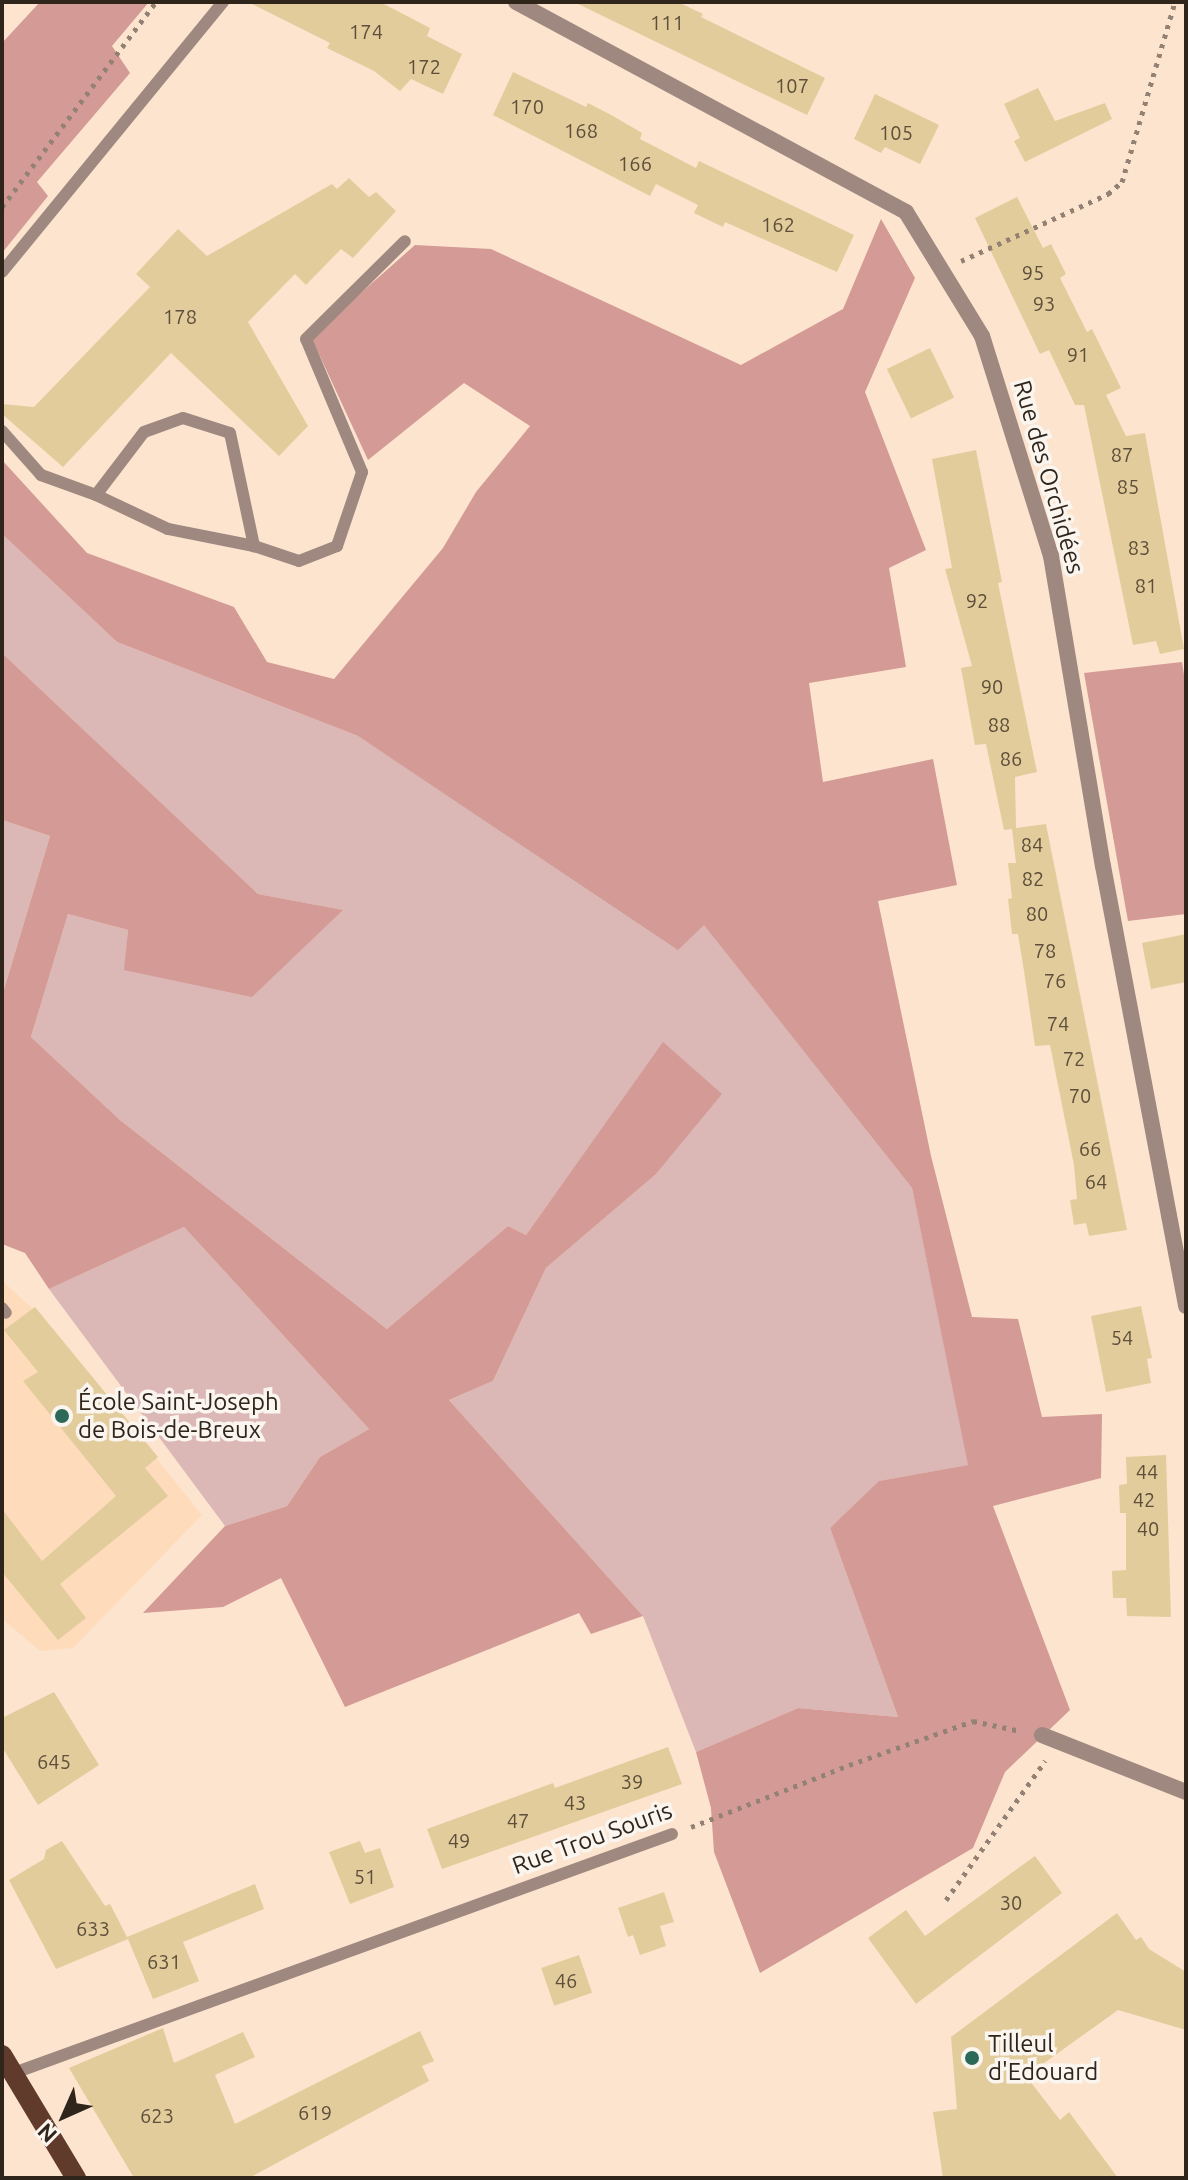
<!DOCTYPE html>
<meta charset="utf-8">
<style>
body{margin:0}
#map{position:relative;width:1188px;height:2180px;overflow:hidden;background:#fce4cf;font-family:Ubuntu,sans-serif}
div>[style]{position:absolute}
.built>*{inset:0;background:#fedbbb}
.green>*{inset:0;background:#dbb7b5}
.forest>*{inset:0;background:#d39a96}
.building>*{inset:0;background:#e3cc9b;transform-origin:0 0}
.path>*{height:5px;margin-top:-2.5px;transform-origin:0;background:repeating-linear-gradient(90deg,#938273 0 4px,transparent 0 10px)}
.lane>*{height:12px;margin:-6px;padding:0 6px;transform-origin:6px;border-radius:6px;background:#9f887f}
.street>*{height:16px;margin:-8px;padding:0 8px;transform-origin:8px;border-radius:8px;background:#9f887f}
.primary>*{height:20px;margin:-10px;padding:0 10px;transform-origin:10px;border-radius:10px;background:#603b2b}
.dots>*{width:22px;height:22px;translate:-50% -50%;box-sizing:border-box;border:4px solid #fbf5f0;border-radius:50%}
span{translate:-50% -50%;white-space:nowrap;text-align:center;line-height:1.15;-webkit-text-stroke:7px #fbf5f0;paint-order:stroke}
.number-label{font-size:20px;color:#5d4f3b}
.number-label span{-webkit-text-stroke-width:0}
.street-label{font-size:24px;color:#30251b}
.poi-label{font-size:24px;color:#30251b}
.left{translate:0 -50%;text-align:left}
.frame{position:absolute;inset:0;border:4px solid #30251b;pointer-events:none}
.north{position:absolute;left:24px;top:2076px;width:80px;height:80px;-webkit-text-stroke:6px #fbf5f0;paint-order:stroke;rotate:225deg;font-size:22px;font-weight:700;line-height:32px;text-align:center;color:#30251b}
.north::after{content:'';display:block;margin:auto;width:28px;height:36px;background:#30251b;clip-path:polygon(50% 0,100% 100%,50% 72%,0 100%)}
</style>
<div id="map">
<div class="built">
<i style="clip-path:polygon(2px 1281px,42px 1317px,202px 1515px,73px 1648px,40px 1651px,2px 1619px)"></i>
</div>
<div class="green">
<i style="clip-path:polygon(2px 534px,117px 642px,358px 736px,550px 862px,704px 924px,912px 1188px,969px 1465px,880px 1481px,830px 1528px,898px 1717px,798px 1708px,696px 1752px,643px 1616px,449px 1400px,493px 1381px,546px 1268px,655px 1175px,663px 1043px,526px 1235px,508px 1226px,387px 1329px,120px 1120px,31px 1037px,68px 914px,128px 930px,125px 970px,342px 910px,258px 894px,2px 653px)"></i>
<i style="clip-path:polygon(2px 820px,50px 836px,2px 996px)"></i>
<i style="clip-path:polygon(184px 1227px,369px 1429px,320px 1457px,287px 1506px,225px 1526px,49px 1289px)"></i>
</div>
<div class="forest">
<i style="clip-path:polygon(40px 2px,149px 2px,112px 46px,130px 73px,37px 182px,48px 196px,2px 253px,2px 43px)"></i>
<i style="clip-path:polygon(881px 219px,915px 278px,865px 392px,926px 550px,889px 568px,906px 667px,809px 683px,823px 782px,933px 759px,957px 885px,878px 901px,931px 1156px,972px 1317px,1018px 1319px,1042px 1417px,1102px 1414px,1101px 1478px,993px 1506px,1070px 1710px,1005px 1772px,973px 1848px,760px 1973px,714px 1852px,711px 1808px,696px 1752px,798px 1708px,898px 1717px,830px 1528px,879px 1481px,968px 1465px,912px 1188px,704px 925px,678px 950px,358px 736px,117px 642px,2px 534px,2px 460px,87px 553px,234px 607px,267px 662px,334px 679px,443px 548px,476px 492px,530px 426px,464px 383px,368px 460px,311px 337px,415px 245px,491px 249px,741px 365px,843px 309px)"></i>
<i style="clip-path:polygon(2px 653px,258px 894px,343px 910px,252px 997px,124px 970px,128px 930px,68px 914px,31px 1037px,120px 1120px,387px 1329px,508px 1226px,526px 1235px,663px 1042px,722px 1094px,655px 1175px,546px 1268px,493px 1381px,449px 1400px,643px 1616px,591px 1634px,579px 1613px,345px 1707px,281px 1578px,223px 1607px,143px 1613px,225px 1526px,287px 1506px,320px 1457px,369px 1429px,184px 1227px,49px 1289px,25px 1253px,2px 1244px,2px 996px,50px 836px,2px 820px)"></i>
<i style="clip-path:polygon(1182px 662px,1186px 688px,1186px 914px,1128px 921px,1084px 673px)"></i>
</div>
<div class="building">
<i style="clip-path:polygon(248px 2px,380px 2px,430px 28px,427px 36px,462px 54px,443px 94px,411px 79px,400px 91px,374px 71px,327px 48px,330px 43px)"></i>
<i style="clip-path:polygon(574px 2px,678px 2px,703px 14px,701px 17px,825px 78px,807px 115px)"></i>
<i style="clip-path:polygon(513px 72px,586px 107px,588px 103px,613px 116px,642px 133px,640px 139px,696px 168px,699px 161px,854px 235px,837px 272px,725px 222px,723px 227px,694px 213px,698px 205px,656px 184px,650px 196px,493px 115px)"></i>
<i style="clip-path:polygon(1038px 88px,1055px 121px,1105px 103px,1112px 119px,1025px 162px,1014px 141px,1020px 138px,1004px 104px)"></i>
<i style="clip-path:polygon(875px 94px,939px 125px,920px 164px,885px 147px,881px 153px,854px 139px)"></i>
<i style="clip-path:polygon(349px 178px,369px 197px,376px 192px,396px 211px,353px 258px,341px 249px,306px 285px,295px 274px,248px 322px,308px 426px,279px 456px,171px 353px,63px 467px,2px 414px,2px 404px,34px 407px,150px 287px,136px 274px,178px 229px,207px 256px,332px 184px,337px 189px)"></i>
<i style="clip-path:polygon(1017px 197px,1043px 248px,1051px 244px,1066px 274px,1060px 278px,1087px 332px,1092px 329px,1121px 388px,1106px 395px,1126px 436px,1145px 433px,1184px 649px,1160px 654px,1156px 641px,1133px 645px,1084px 405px,1075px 405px,1049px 350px,1040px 354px,975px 218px)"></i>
<i style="left:930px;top:348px;width:55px;height:48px;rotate:64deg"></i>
<i style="clip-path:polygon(976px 450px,1002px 582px,998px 583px,1037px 772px,1015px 777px,1016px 828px,1046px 824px,1127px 1230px,1089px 1236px,1086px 1223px,1074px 1225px,1070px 1200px,1077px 1199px,1074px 1165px,1050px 1045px,1035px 1046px,1024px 971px,1018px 934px,1012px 934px,1008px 899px,1012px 898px,1008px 863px,1016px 863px,1012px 829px,1004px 830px,986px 744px,975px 745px,961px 668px,972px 666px,945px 569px,952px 568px,932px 459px)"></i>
<i style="clip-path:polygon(1186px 934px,1186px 982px,1151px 989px,1142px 943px)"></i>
<i style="clip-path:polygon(1141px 1306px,1152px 1358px,1147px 1359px,1151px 1383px,1106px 1392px,1091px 1316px)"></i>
<i style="clip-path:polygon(35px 1307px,158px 1457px,145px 1468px,168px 1496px,60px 1584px,86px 1618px,58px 1640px,2px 1572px,2px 1509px,42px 1561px,116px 1496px,23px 1381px,38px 1372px,4px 1330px)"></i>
<i style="clip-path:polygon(1166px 1455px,1171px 1617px,1127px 1616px,1126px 1598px,1113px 1598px,1112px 1571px,1126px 1570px,1126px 1513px,1120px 1513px,1119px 1485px,1127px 1484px,1126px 1457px)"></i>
<i style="clip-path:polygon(54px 1692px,99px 1765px,38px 1805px,2px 1747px,2px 1718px)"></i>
<i style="clip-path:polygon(668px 1747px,682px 1784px,442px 1869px,427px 1829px,553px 1783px,555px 1788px)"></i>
<i style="clip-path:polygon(62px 1841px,105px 1906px,110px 1904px,127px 1937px,255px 1884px,264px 1909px,183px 1942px,199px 1981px,153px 1999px,128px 1939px,56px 1969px,9px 1880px,44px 1859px,46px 1850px)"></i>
<i style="clip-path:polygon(360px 1841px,365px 1853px,380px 1848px,394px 1887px,350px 1904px,329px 1852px)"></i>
<i style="clip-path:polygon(1035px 1856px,1062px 1893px,916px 2004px,868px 1938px,906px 1910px,925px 1936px)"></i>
<i style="clip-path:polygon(664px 1892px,674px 1922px,660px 1926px,666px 1946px,640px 1955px,633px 1935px,628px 1937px,618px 1908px)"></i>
<i style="clip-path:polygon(1117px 1913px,1136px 1940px,1141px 1937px,1149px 1949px,1186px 1972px,1186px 2030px,1118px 2010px,1026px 2076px,1060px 2120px,1069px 2112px,1118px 2178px,943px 2178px,933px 2112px,957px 2109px,951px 2037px)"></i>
<i style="left:579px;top:1955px;width:40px;height:40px;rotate:71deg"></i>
<i style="clip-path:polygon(163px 2028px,174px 2063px,243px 2032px,255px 2057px,215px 2075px,235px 2124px,420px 2031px,434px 2061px,422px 2066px,429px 2081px,249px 2178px,134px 2178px,69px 2068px)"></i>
</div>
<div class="path">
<i style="left:2px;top:207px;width:256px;rotate:-53.1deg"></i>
<i style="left:961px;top:261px;width:162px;rotate:-24.5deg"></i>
<i style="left:1108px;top:194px;width:18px;rotate:-41deg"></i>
<i style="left:1122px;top:182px;width:188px;rotate:-73.6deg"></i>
<i style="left:691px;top:1827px;width:170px;rotate:-21.4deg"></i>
<i style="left:849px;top:1765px;width:132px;rotate:-19.5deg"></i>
<i style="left:973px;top:1721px;width:49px;rotate:11.8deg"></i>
<i style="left:946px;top:1900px;width:171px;rotate:-54.5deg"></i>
</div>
<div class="lane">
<i style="left:2px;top:272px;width:349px;rotate:-50.7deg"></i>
<i style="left:183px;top:418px;width:49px;rotate:17.7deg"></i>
<i style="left:230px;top:433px;width:116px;rotate:78deg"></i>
<i style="left:254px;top:546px;width:88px;rotate:-168.8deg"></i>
<i style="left:168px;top:529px;width:80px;rotate:-154.7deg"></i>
<i style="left:96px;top:495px;width:79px;rotate:-52.7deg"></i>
<i style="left:144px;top:432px;width:41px;rotate:-19.7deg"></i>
<i style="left:2px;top:431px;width:59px;rotate:48.4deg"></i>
<i style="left:41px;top:475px;width:59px;rotate:20deg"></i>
<i style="left:254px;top:546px;width:47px;rotate:18.4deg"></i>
<i style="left:299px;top:561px;width:41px;rotate:-21.5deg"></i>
<i style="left:337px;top:546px;width:78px;rotate:-71.3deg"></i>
<i style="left:362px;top:472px;width:144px;rotate:-112.8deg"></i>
<i style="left:306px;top:339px;width:139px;rotate:-44.7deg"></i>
<i style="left:2px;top:1308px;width:6px;rotate:51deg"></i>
<i style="left:14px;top:2073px;width:700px;rotate:-19.96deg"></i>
</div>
<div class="street">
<i style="left:516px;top:2px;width:443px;rotate:28.3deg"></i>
<i style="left:906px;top:212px;width:145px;rotate:58.5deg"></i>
<i style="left:982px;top:336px;width:231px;rotate:72.6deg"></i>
<i style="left:1051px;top:556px;width:314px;rotate:80.5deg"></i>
<i style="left:1103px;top:866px;width:448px;rotate:79.3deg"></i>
<i style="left:1042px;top:1735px;width:155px;rotate:21.6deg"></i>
</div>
<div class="primary">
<i style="left:2px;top:2055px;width:144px;rotate:59deg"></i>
</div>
<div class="dots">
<i style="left:62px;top:1416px;background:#2c6956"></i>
<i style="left:972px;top:2058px;background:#2c6956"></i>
</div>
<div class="number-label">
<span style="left:667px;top:22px">111</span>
<span style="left:366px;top:31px">174</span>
<span style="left:424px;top:66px">172</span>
<span style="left:792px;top:85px">107</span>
<span style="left:527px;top:106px">170</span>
<span style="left:581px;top:130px">168</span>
<span style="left:896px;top:132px">105</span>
<span style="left:635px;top:163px">166</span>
<span style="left:778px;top:224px">162</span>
<span style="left:1033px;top:272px">95</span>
<span style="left:1044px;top:303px">93</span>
<span style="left:180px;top:316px">178</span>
<span style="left:1078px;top:354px">91</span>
<span style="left:1122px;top:454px">87</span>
<span style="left:1128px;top:486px">85</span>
<span style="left:1139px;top:547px">83</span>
<span style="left:1146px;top:585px">81</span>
<span style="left:977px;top:600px">92</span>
<span style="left:992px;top:686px">90</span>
<span style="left:999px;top:724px">88</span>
<span style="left:1011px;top:758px">86</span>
<span style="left:1032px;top:844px">84</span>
<span style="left:1033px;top:878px">82</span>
<span style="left:1037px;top:913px">80</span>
<span style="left:1045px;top:950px">78</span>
<span style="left:1055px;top:980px">76</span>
<span style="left:1058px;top:1023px">74</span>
<span style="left:1074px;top:1058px">72</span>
<span style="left:1080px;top:1095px">70</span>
<span style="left:1090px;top:1148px">66</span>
<span style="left:1096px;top:1181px">64</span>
<span style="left:1122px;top:1337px">54</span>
<span style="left:1147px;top:1471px">44</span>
<span style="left:1144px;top:1499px">42</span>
<span style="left:1148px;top:1528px">40</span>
<span style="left:54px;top:1761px">645</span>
<span style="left:632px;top:1781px">39</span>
<span style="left:575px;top:1802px">43</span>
<span style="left:518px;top:1820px">47</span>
<span style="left:459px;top:1840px">49</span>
<span style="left:365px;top:1876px">51</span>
<span style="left:1011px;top:1902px">30</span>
<span style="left:93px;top:1928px">633</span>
<span style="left:164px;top:1961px">631</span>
<span style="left:566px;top:1980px">46</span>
<span style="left:315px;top:2112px">619</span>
<span style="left:157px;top:2115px">623</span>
</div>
<div class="street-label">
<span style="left:1049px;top:477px;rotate:74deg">Rue des Orchidées</span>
<span style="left:592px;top:1838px;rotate:-20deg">Rue Trou Souris</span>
</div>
<div class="poi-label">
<span class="left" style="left:78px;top:1416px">École Saint-Joseph<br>de Bois-de-Breux</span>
<span class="left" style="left:988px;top:2058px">Tilleul<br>d'Edouard</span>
</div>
<div class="frame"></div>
<div class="north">N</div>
</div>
